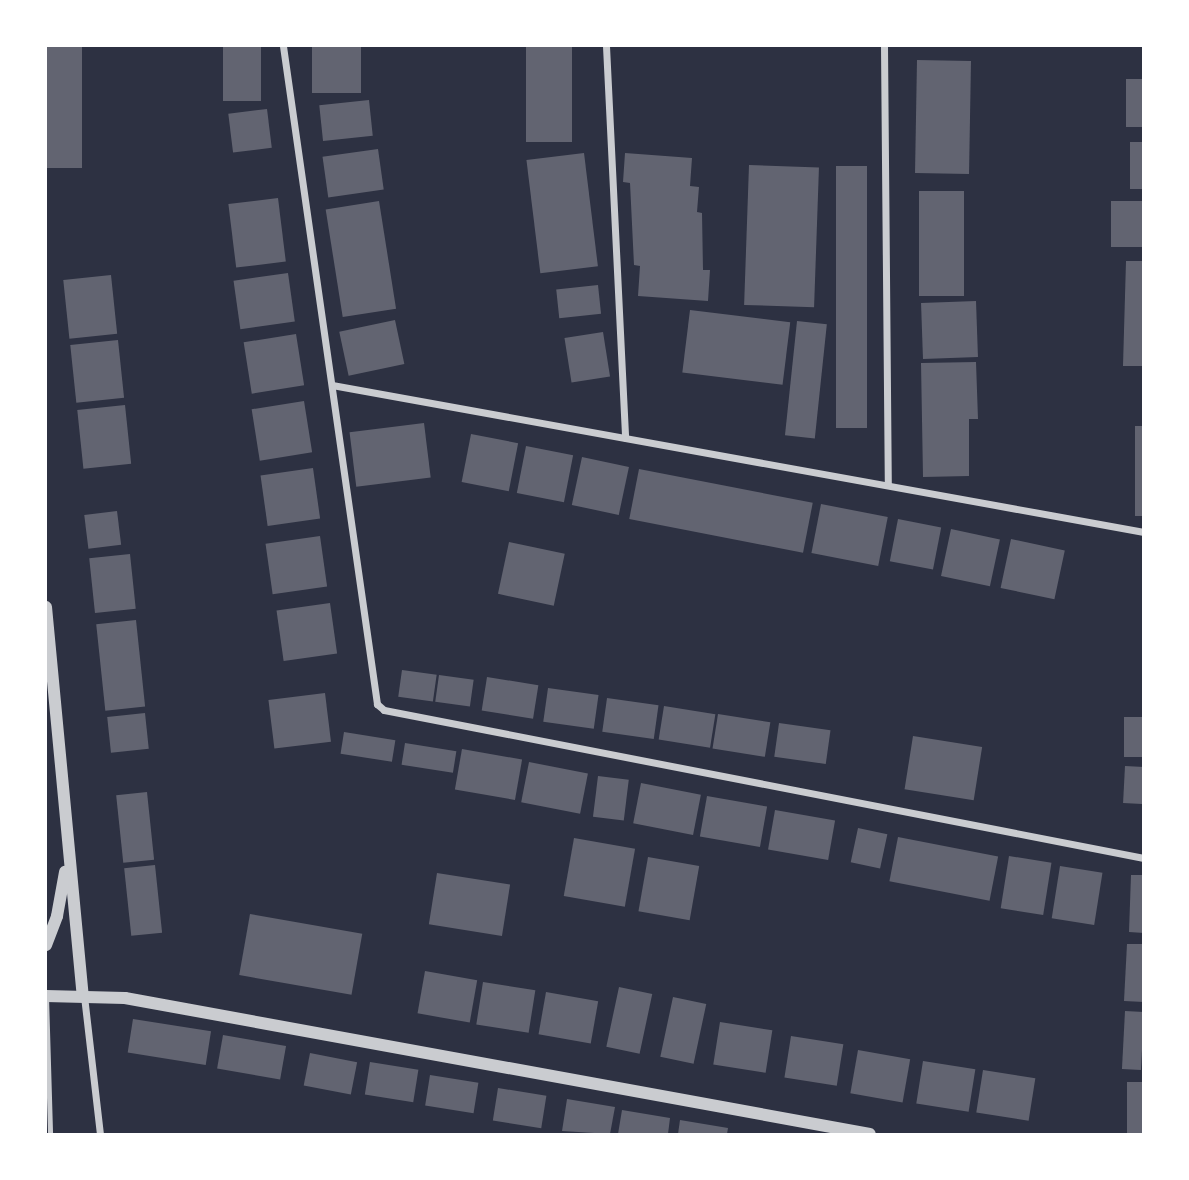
<!DOCTYPE html>
<style>
body{margin:0}
#map{position:relative;width:1189px;height:1180px;overflow:hidden;background:#2d3142;font-family:Helvetica,sans-serif}
div>[style]{position:absolute}
.building>*{inset:0;background:#626471;transform-origin:0 0}
.service>*{height:5px;margin:-2.5px;padding:0 2.5px;transform-origin:2.5px;border-radius:2.5px;background:#caccd0}
.minor>*{height:7px;margin:-3.5px;padding:0 3.5px;transform-origin:3.5px;border-radius:3.5px;background:#caccd0}
.tertiary>*{height:12px;margin:-6px;padding:0 6px;transform-origin:6px;border-radius:6px;background:#caccd0}
span{translate:-50% -50%;white-space:nowrap;text-align:center;line-height:1.15;-webkit-text-stroke:5px #fff;paint-order:stroke}
.frame{position:absolute;inset:0;border:47px solid #fff;pointer-events:none}
</style>
<div id="map">
<div class="building">
<i style="left:46px;top:46px;width:36px;height:122px"></i>
<i style="left:223px;top:46px;width:38px;height:55px"></i>
<i style="left:312px;top:46px;width:49px;height:47px"></i>
<i style="left:526px;top:46px;width:46px;height:96px"></i>
<i style="left:917px;top:60px;width:54px;height:113px;rotate:1deg"></i>
<i style="left:1126px;top:79px;width:18px;height:48px"></i>
<i style="left:369px;top:100px;width:36px;height:50px;rotate:84deg"></i>
<i style="left:267px;top:109px;width:39px;height:39px;rotate:83deg"></i>
<i style="left:1130px;top:142px;width:14px;height:47px"></i>
<i style="left:378px;top:149px;width:41px;height:56px;rotate:82deg"></i>
<i style="left:584px;top:153px;width:114px;height:58px;rotate:83deg"></i>
<i style="clip-path:polygon(625px 153px,692px 158px,690px 186px,699px 187px,697px 212px,702px 213px,703px 270px,710px 270px,708px 301px,638px 296px,640px 266px,634px 265px,630px 183px,623px 182px)"></i>
<i style="left:749px;top:165px;width:70px;height:140px;rotate:2deg"></i>
<i style="left:836px;top:166px;width:31px;height:262px"></i>
<i style="left:919px;top:191px;width:45px;height:105px"></i>
<i style="left:278px;top:198px;width:64px;height:50px;rotate:83deg"></i>
<i style="left:379px;top:201px;width:109px;height:54px;rotate:81deg"></i>
<i style="left:1111px;top:201px;width:33px;height:46px"></i>
<i style="clip-path:polygon(1126px 261px,1144px 261px,1144px 366px,1123px 366px)"></i>
<i style="left:288px;top:273px;width:49px;height:55px;rotate:82deg"></i>
<i style="left:111px;top:275px;width:59px;height:48px;rotate:84deg"></i>
<i style="left:598px;top:285px;width:29px;height:42px;rotate:84deg"></i>
<i style="left:976px;top:301px;width:56px;height:55px;rotate:88deg"></i>
<i style="left:690px;top:310px;width:101px;height:63px;rotate:7deg"></i>
<i style="left:395px;top:320px;width:45px;height:57px;rotate:78deg"></i>
<i style="left:797px;top:321px;width:30px;height:115px;rotate:6deg"></i>
<i style="left:603px;top:332px;width:45px;height:39px;rotate:81deg"></i>
<i style="left:296px;top:334px;width:52px;height:53px;rotate:81deg"></i>
<i style="left:118px;top:340px;width:58px;height:48px;rotate:84deg"></i>
<i style="clip-path:polygon(976px 362px,978px 419px,969px 419px,969px 476px,923px 477px,921px 363px)"></i>
<i style="left:304px;top:401px;width:52px;height:53px;rotate:81deg"></i>
<i style="left:125px;top:405px;width:59px;height:48px;rotate:84deg"></i>
<i style="left:424px;top:423px;width:55px;height:75px;rotate:83deg"></i>
<i style="left:1135px;top:426px;width:9px;height:90px"></i>
<i style="left:471px;top:434px;width:48px;height:49px;rotate:11deg"></i>
<i style="left:526px;top:446px;width:48px;height:48px;rotate:11deg"></i>
<i style="left:582px;top:457px;width:48px;height:49px;rotate:12deg"></i>
<i style="left:313px;top:468px;width:51px;height:53px;rotate:82deg"></i>
<i style="left:639px;top:469px;width:177px;height:51px;rotate:11deg"></i>
<i style="left:821px;top:504px;width:68px;height:50px;rotate:11deg"></i>
<i style="left:117px;top:511px;width:34px;height:33px;rotate:83deg"></i>
<i style="left:898px;top:519px;width:44px;height:43px;rotate:11deg"></i>
<i style="left:951px;top:529px;width:50px;height:48px;rotate:12deg"></i>
<i style="left:320px;top:536px;width:51px;height:55px;rotate:82deg"></i>
<i style="left:1011px;top:539px;width:55px;height:50px;rotate:12deg"></i>
<i style="left:509px;top:542px;width:57px;height:53px;rotate:12deg"></i>
<i style="left:130px;top:554px;width:55px;height:41px;rotate:84deg"></i>
<i style="left:330px;top:603px;width:51px;height:54px;rotate:82deg"></i>
<i style="left:136px;top:620px;width:87px;height:40px;rotate:84deg"></i>
<i style="left:402px;top:670px;width:35px;height:27px;rotate:8deg"></i>
<i style="left:439px;top:675px;width:35px;height:27px;rotate:8deg"></i>
<i style="left:487px;top:677px;width:52px;height:34px;rotate:9deg"></i>
<i style="left:548px;top:688px;width:51px;height:34px;rotate:8deg"></i>
<i style="left:325px;top:693px;width:49px;height:57px;rotate:83deg"></i>
<i style="left:607px;top:698px;width:52px;height:34px;rotate:8deg"></i>
<i style="left:664px;top:706px;width:52px;height:34px;rotate:9deg"></i>
<i style="left:145px;top:713px;width:36px;height:38px;rotate:84deg"></i>
<i style="left:718px;top:714px;width:53px;height:35px;rotate:9deg"></i>
<i style="left:1124px;top:717px;width:20px;height:40px"></i>
<i style="left:779px;top:723px;width:52px;height:34px;rotate:8deg"></i>
<i style="left:344px;top:732px;width:52px;height:22px;rotate:9deg"></i>
<i style="left:913px;top:736px;width:70px;height:54px;rotate:9deg"></i>
<i style="left:405px;top:743px;width:52px;height:22px;rotate:9deg"></i>
<i style="left:462px;top:749px;width:61px;height:41px;rotate:10deg"></i>
<i style="left:529px;top:762px;width:60px;height:41px;rotate:11deg"></i>
<i style="left:1125px;top:766px;width:19px;height:37px;rotate:3deg"></i>
<i style="left:598px;top:776px;width:31px;height:41px;rotate:7deg"></i>
<i style="left:641px;top:783px;width:61px;height:41px;rotate:11deg"></i>
<i style="left:147px;top:792px;width:68px;height:31px;rotate:84deg"></i>
<i style="left:707px;top:796px;width:61px;height:41px;rotate:10deg"></i>
<i style="left:775px;top:810px;width:61px;height:40px;rotate:10deg"></i>
<i style="left:858px;top:828px;width:30px;height:35px;rotate:12deg"></i>
<i style="left:898px;top:837px;width:102px;height:45px;rotate:11deg"></i>
<i style="left:574px;top:838px;width:62px;height:59px;rotate:10deg"></i>
<i style="left:1009px;top:856px;width:43px;height:53px;rotate:9deg"></i>
<i style="left:648px;top:857px;width:52px;height:55px;rotate:10deg"></i>
<i style="left:155px;top:865px;width:68px;height:31px;rotate:84deg"></i>
<i style="left:1060px;top:866px;width:43px;height:53px;rotate:9deg"></i>
<i style="left:437px;top:873px;width:74px;height:52px;rotate:9deg"></i>
<i style="clip-path:polygon(1131px 875px,1144px 875px,1144px 933px,1129px 932px)"></i>
<i style="left:250px;top:914px;width:114px;height:62px;rotate:10deg"></i>
<i style="clip-path:polygon(1127px 944px,1144px 944px,1144px 1002px,1124px 1001px)"></i>
<i style="left:425px;top:971px;width:53px;height:43px;rotate:10deg"></i>
<i style="left:483px;top:982px;width:53px;height:43px;rotate:9deg"></i>
<i style="left:619px;top:987px;width:34px;height:61px;rotate:12deg"></i>
<i style="left:546px;top:992px;width:53px;height:43px;rotate:10deg"></i>
<i style="left:673px;top:997px;width:34px;height:61px;rotate:12deg"></i>
<i style="left:1125px;top:1011px;width:19px;height:58px;rotate:3deg"></i>
<i style="left:133px;top:1019px;width:79px;height:34px;rotate:9deg"></i>
<i style="left:720px;top:1022px;width:53px;height:43px;rotate:9deg"></i>
<i style="left:223px;top:1035px;width:64px;height:34px;rotate:10deg"></i>
<i style="left:791px;top:1036px;width:53px;height:42px;rotate:9deg"></i>
<i style="left:858px;top:1050px;width:53px;height:44px;rotate:10deg"></i>
<i style="left:310px;top:1053px;width:48px;height:33px;rotate:11deg"></i>
<i style="left:923px;top:1061px;width:53px;height:43px;rotate:9deg"></i>
<i style="left:370px;top:1062px;width:49px;height:33px;rotate:9deg"></i>
<i style="left:983px;top:1070px;width:53px;height:43px;rotate:9deg"></i>
<i style="left:430px;top:1075px;width:49px;height:31px;rotate:9deg"></i>
<i style="left:1127px;top:1082px;width:17px;height:52px"></i>
<i style="left:498px;top:1088px;width:49px;height:33px;rotate:9deg"></i>
<i style="clip-path:polygon(567px 1099px,615px 1107px,610px 1134px,562px 1131px)"></i>
<i style="clip-path:polygon(622px 1110px,670px 1118px,668px 1134px,618px 1134px)"></i>
<i style="clip-path:polygon(680px 1120px,728px 1128px,727px 1134px,678px 1134px)"></i>
</div>
<div class="service">
<i style="left:46px;top:996px;width:138px;rotate:88.3deg"></i>
</div>
<div class="minor">
<i style="left:283px;top:46px;width:665px;rotate:81.87deg"></i>
<i style="left:377px;top:704px;width:9px;rotate:41deg"></i>
<i style="left:384px;top:710px;width:774px;rotate:11.02deg"></i>
<i style="left:606px;top:46px;width:392px;rotate:87.2deg"></i>
<i style="left:884px;top:46px;width:439px;rotate:89.5deg"></i>
<i style="left:332px;top:385px;width:825px;rotate:10.26deg"></i>
<i style="left:84px;top:996px;width:139px;rotate:83.4deg"></i>
</div>
<div class="tertiary">
<i style="left:46px;top:607px;width:391px;rotate:84.6deg"></i>
<i style="left:46px;top:945px;width:31px;rotate:-69deg"></i>
<i style="left:57px;top:916px;width:45px;rotate:-79.7deg"></i>
<i style="left:46px;top:996px;width:79px;rotate:1.5deg"></i>
<i style="left:125px;top:998px;width:757px;rotate:10.35deg"></i>
</div>
<div class="frame"></div>
</div>
